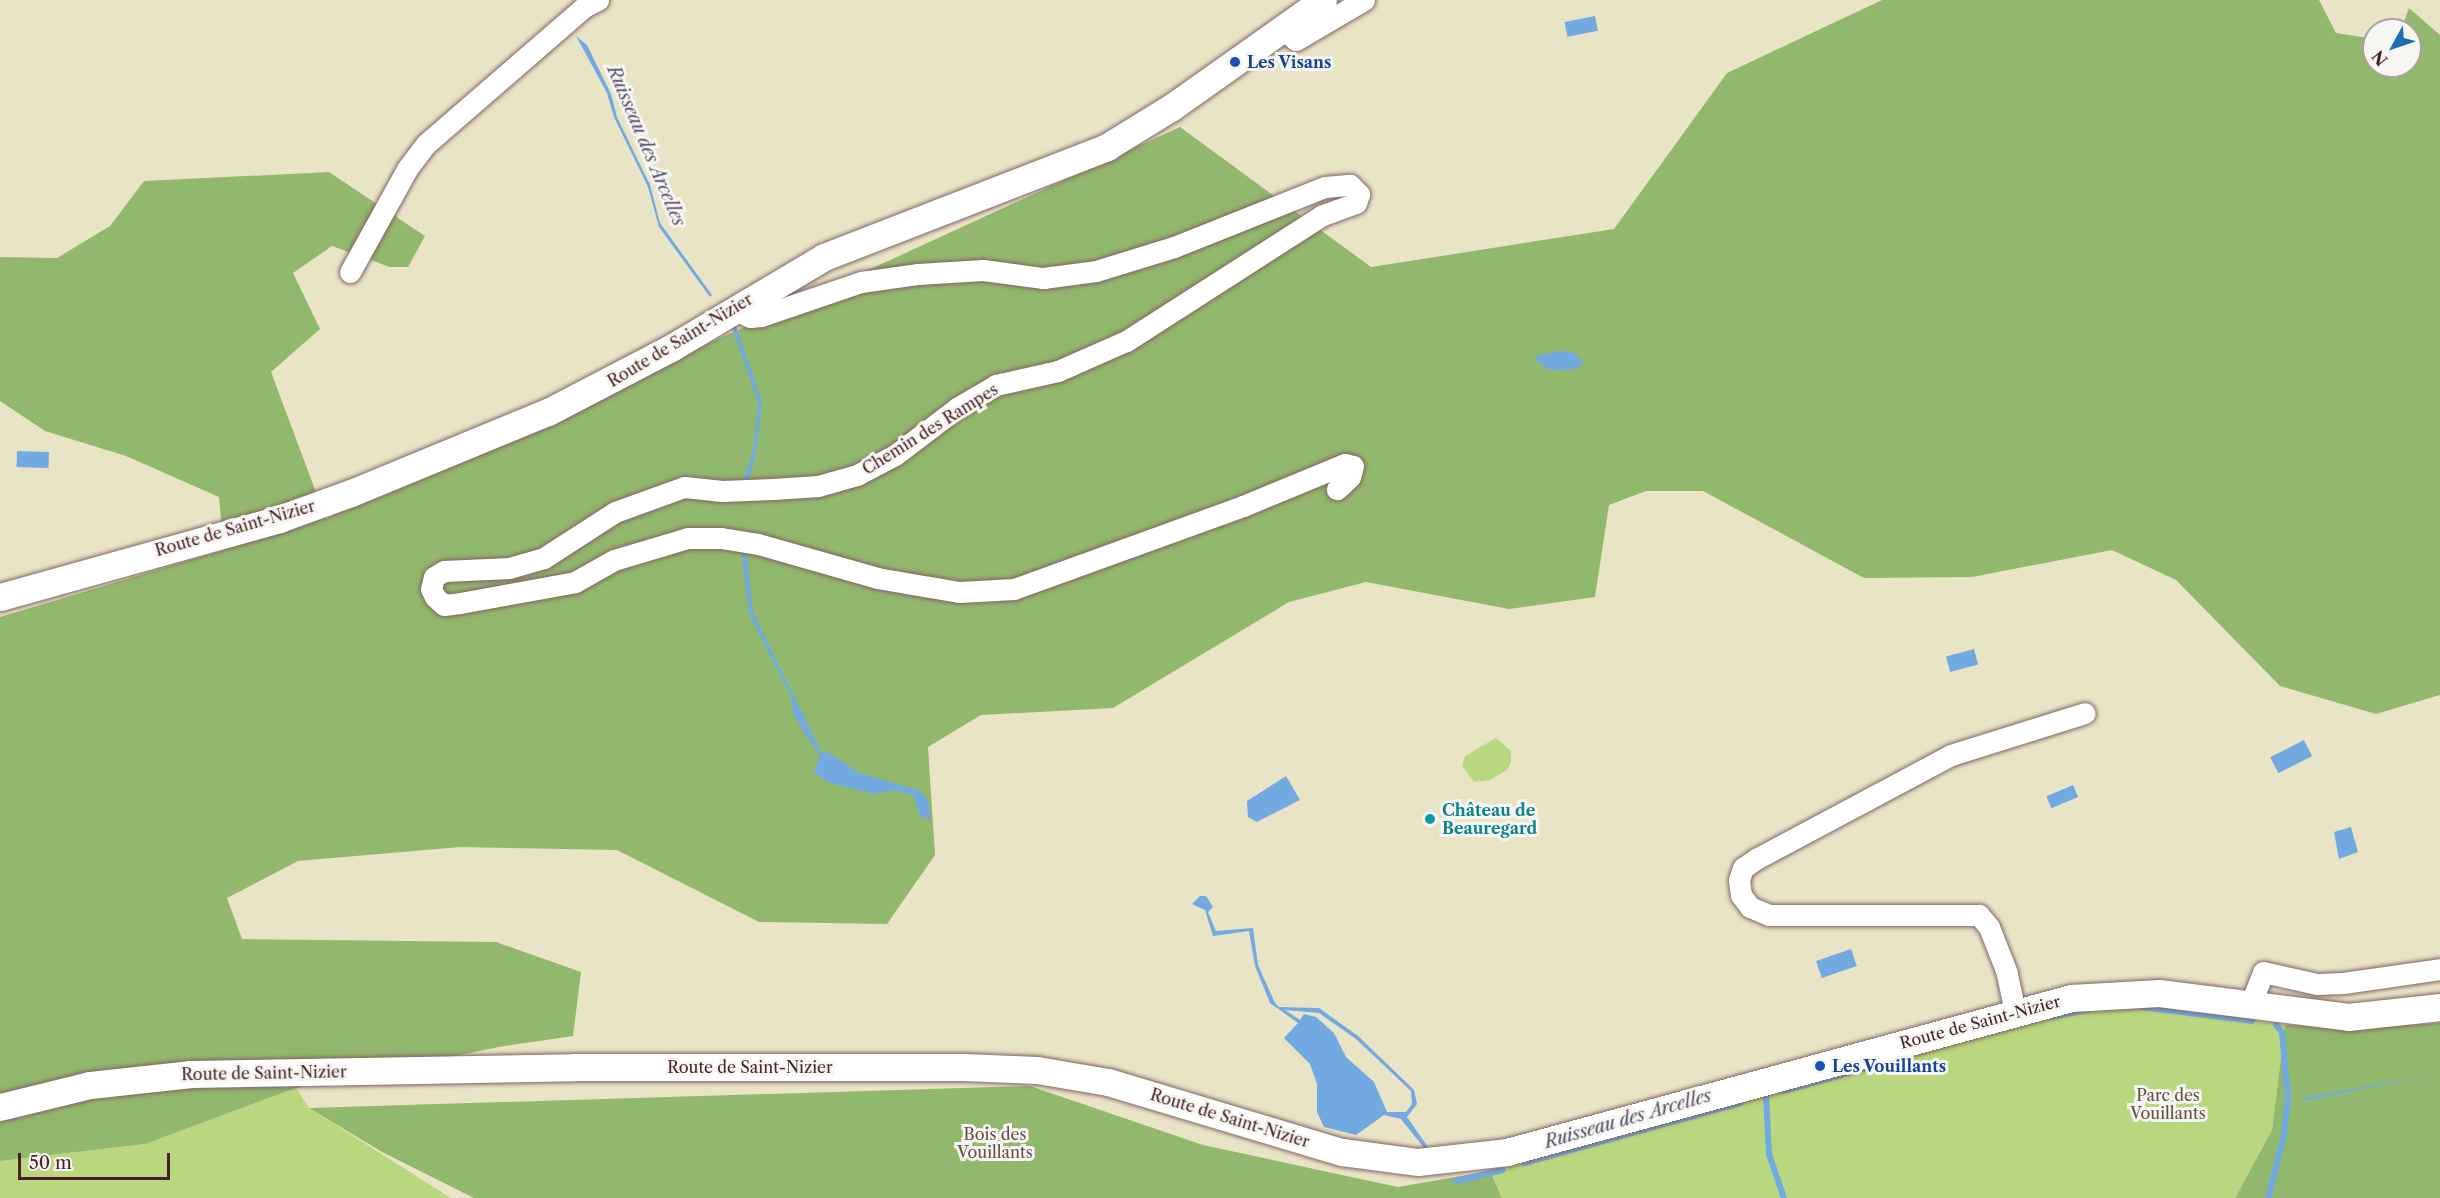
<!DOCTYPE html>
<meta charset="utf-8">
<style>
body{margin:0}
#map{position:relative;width:2440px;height:1198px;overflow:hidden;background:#eae4c7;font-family:"Libre Caslon Text",serif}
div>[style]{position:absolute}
.green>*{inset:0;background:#b8d77e}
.forest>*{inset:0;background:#92b86d}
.water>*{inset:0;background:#71a9e0;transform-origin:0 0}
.stream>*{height:6px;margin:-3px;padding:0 3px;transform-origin:3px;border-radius:3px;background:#71a9e0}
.roads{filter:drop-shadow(0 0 2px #826462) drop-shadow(0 0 2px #826462)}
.minor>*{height:21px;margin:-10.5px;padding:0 10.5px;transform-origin:10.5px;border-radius:10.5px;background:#fff}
.major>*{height:27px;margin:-13.5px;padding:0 13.5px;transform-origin:13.5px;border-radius:13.5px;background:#fff}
.dots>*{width:16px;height:16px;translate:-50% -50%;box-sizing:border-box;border:3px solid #f6f6f2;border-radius:50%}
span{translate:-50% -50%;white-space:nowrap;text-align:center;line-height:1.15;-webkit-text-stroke:6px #f6f6f2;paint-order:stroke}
.transit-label{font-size:16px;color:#164399;font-weight:700}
.left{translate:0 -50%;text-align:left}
.street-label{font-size:16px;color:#4a1f2b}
.culture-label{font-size:16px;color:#0d838f;font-weight:700}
.park-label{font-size:16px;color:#664d40}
.water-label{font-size:18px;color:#584f6a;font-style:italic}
.north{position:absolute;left:2362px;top:18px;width:60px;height:60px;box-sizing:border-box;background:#f6f6f2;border:2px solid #b1a0a2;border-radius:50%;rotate:230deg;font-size:16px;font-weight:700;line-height:24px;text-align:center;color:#4a1f2b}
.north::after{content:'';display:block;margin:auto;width:21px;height:27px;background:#1f6fb2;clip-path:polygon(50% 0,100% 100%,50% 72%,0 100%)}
.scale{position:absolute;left:18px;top:1153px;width:152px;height:27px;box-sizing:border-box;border:3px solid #4a1f2b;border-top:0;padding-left:8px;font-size:18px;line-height:21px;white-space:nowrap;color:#4a1f2b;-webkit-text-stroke:4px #f6f6f2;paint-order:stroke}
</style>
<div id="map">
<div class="green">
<i style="clip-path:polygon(1496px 738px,1511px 751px,1511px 762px,1507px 770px,1490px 780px,1474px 782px,1462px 766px,1465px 756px)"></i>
<i style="clip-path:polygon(2111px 1008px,2168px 1008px,2285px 1025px,2272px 1130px,2235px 1198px,1502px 1198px,1490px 1171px,1781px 1088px,2032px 1023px)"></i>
<i style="clip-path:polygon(296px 1088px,309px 1108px,451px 1198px,0 1198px,0 1161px,145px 1144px)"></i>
</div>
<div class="forest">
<i style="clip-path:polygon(1882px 0,2319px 0,2336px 33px,2374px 39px,2374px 66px,2410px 66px,2410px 30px,2401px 30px,2409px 8px,2440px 35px,2440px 695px,2376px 714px,2280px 686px,2176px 580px,2112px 550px,1972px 577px,1864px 578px,1703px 491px,1646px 491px,1609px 505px,1595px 597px,1509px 609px,1366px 582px,1289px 602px,1113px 708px,981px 715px,928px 747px,935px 855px,887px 924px,759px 922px,617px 850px,460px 847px,298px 861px,227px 898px,242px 939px,496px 942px,581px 972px,573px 1036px,504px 1046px,296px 1088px,145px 1144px,0 1161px,0 617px,224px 550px,219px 497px,126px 456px,45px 431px,0 401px,0 257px,57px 258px,110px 226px,144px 181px,329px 172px,425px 236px,408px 267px,390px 267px,332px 246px,293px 273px,320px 329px,271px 372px,326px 519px,1180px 127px,1371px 267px,1614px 229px,1727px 73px)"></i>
<i style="clip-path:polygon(2440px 1023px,2440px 1198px,2235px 1198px,2272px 1130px,2285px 1025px,2361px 1028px)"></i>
<i style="clip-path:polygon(1030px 1086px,1203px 1145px,1398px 1187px,1490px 1171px,1502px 1198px,474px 1198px,382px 1152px,309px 1108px)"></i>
</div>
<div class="water">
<i style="left:1595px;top:16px;width:15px;height:31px;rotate:79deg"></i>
<i style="clip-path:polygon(576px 36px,587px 45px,611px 94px,617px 117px,650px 185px,660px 223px,712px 295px,710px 297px,659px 227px,648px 187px,614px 117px,607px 93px)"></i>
<i style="clip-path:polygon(734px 320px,762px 402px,756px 453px,748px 484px,742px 485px,753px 451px,758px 402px,730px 322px)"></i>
<i style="clip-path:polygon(1563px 351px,1573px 352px,1584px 363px,1576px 369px,1557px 370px,1547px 369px,1535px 359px,1539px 355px)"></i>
<i style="left:17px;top:451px;width:32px;height:16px;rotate:2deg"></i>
<i style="clip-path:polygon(740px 541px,745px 542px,753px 612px,822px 754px,826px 751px,859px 773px,921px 791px,929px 803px,930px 819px,921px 817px,913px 795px,893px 790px,874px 794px,827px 782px,814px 772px,820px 756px,794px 716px,791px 696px,749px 614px)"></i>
<i style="left:1974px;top:649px;width:16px;height:29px;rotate:75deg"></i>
<i style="left:2304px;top:740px;width:18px;height:38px;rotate:63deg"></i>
<i style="clip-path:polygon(1286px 776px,1300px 800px,1257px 822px,1248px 817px,1247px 801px)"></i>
<i style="left:2073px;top:785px;width:13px;height:29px;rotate:67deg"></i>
<i style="clip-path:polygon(2351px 827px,2358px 852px,2339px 859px,2334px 832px)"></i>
<i style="clip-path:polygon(evenodd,1200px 896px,1206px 896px,1213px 907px,1208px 912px,1216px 931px,1253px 928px,1258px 965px,1275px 1003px,1279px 1007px,1319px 1008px,1358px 1036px,1414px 1090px,1417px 1104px,1407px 1117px,1428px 1147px,1425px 1149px,1401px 1119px,1384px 1115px,1356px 1135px,1324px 1127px,1317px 1112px,1317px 1084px,1310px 1064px,1284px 1038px,1298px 1023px,1270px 1003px,1255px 966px,1249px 931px,1213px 936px,1205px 910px,1192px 904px,1200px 896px,1285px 1010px,1319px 1013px,1356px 1039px,1411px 1091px,1412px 1104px,1406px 1112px,1387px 1112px,1374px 1082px,1346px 1057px,1334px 1033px,1316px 1017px,1304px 1014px,1300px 1020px,1285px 1010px)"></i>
<i style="left:1851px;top:949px;width:18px;height:37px;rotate:71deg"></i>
<i style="clip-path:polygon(2440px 1073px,2303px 1101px,2303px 1098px)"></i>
</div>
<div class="stream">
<i style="left:2140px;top:1007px;width:113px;rotate:7.1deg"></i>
<i style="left:2051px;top:1017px;width:38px;rotate:-11deg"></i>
<i style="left:1783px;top:1091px;width:124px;rotate:-15.4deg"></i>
<i style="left:1766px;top:1096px;width:58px;rotate:87deg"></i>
<i style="left:1769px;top:1154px;width:46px;rotate:71.2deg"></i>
<i style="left:1524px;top:1163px;width:224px;rotate:-15.5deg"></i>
<i style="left:1456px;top:1181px;width:48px;rotate:-13.2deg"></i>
<i style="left:2268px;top:1198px;width:65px;rotate:-75.7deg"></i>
<i style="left:2284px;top:1135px;width:37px;rotate:-84deg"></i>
<i style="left:2288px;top:1098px;width:66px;rotate:-95.2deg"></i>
<i style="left:2282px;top:1032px;width:9px;rotate:-131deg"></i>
</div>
<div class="roads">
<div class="minor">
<i style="left:1282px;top:28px;width:18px;rotate:41deg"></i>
<i style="left:1296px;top:40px;width:79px;rotate:-30.5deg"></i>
<i style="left:350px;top:272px;width:118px;rotate:-61deg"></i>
<i style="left:407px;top:169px;width:31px;rotate:-53deg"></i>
<i style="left:426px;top:144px;width:209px;rotate:-40.9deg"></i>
<i style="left:584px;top:7px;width:16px;rotate:-27deg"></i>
<i style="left:733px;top:309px;width:19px;rotate:25deg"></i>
<i style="left:750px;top:317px;width:11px;rotate:-5deg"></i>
<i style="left:761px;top:316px;width:106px;rotate:-18.8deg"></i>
<i style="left:861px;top:282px;width:58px;rotate:-8deg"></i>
<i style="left:918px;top:274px;width:65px;rotate:-3.5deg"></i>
<i style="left:983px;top:270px;width:61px;rotate:7.6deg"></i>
<i style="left:1043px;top:278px;width:53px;rotate:-7.5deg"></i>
<i style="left:1096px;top:271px;width:82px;rotate:-17.1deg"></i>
<i style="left:1174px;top:247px;width:162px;rotate:-21.7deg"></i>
<i style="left:1325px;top:187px;width:25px;rotate:-5deg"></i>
<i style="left:1350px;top:185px;width:13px;rotate:45deg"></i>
<i style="left:1359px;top:194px;width:9px;rotate:108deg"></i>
<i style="left:1356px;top:203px;width:37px;rotate:160deg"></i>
<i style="left:1321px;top:216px;width:232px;rotate:147.3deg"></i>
<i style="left:1126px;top:341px;width:74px;rotate:156.2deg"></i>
<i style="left:1058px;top:371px;width:64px;rotate:167.3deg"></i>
<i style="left:996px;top:385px;width:45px;rotate:149.5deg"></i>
<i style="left:957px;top:408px;width:78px;rotate:142.8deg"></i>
<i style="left:895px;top:455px;width:43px;rotate:152.2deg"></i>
<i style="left:857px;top:475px;width:41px;rotate:164.2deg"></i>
<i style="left:818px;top:486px;width:45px;rotate:176.2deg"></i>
<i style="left:773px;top:489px;width:51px;rotate:177.8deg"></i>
<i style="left:722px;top:491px;width:38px;rotate:-174deg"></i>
<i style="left:684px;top:487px;width:73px;rotate:160.1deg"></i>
<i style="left:615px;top:512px;width:85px;rotate:147.1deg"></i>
<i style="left:544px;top:558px;width:35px;rotate:164deg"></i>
<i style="left:510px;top:568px;width:66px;rotate:177.4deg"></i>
<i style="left:444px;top:571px;width:12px;rotate:149deg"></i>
<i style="left:434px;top:577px;width:12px;rotate:104deg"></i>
<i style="left:431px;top:589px;width:9px;rotate:63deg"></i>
<i style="left:435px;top:597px;width:12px;rotate:42deg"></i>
<i style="left:444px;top:605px;width:16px;rotate:-7deg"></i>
<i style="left:460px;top:603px;width:117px;rotate:-10.3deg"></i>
<i style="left:575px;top:582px;width:45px;rotate:-29.4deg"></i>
<i style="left:614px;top:560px;width:77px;rotate:-16.6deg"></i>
<i style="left:688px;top:538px;width:33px"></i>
<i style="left:721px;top:538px;width:37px;rotate:9deg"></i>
<i style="left:758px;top:544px;width:124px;rotate:15.9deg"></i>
<i style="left:877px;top:578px;width:83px;rotate:9.7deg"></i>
<i style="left:959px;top:592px;width:55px;rotate:-3.1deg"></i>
<i style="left:1014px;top:589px;width:244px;rotate:-19.9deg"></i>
<i style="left:1243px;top:506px;width:110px;rotate:-22.4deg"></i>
<i style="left:1345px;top:464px;width:8px;rotate:14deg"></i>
<i style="left:1353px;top:466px;width:11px;rotate:105deg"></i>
<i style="left:1350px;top:477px;width:18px;rotate:137deg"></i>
<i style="left:2250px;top:1005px;width:35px;rotate:-68deg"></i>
<i style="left:2263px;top:972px;width:55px;rotate:12.5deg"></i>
<i style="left:2317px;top:984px;width:26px;rotate:-2deg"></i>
<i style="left:2343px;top:983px;width:98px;rotate:-8.2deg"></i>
<i style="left:2015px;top:1012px;width:40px;rotate:-102deg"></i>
<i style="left:2007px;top:973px;width:49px;rotate:-111.4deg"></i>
<i style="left:1989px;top:927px;width:16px;rotate:-130deg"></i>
<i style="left:1979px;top:915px;width:210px;rotate:180deg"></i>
<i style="left:1769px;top:915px;width:21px;rotate:-157deg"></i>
<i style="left:1750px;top:907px;width:15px;rotate:-127deg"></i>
<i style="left:1741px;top:895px;width:15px;rotate:-98deg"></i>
<i style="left:1739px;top:880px;width:13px;rotate:-72deg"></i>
<i style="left:1743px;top:868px;width:16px;rotate:-35deg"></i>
<i style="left:1756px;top:859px;width:221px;rotate:-28.1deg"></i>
<i style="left:1951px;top:755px;width:140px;rotate:-17.4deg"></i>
</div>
<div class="major">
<i style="left:0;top:597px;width:290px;rotate:-15.6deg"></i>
<i style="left:279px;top:519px;width:77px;rotate:-19.9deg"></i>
<i style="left:351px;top:493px;width:213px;rotate:-22.4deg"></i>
<i style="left:548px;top:412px;width:139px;rotate:-27.5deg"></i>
<i style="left:671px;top:348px;width:178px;rotate:-30.7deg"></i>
<i style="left:824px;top:257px;width:304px;rotate:-21.2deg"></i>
<i style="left:1107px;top:147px;width:76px;rotate:-31.6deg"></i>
<i style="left:1172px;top:107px;width:185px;rotate:-35.3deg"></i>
<i style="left:0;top:1107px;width:93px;rotate:-13.7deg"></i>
<i style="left:90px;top:1085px;width:102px;rotate:-6.2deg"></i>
<i style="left:191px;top:1074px;width:383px;rotate:-1deg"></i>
<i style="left:574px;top:1067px;width:390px"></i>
<i style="left:964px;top:1067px;width:73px;rotate:2.4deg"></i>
<i style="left:1037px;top:1070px;width:72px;rotate:9.6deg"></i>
<i style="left:1108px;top:1082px;width:244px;rotate:16.7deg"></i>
<i style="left:1342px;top:1152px;width:77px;rotate:7.5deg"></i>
<i style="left:1418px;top:1162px;width:90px;rotate:-6.4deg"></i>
<i style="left:1507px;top:1152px;width:585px;rotate:-15.27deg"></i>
<i style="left:2071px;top:998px;width:88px;rotate:-3.3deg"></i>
<i style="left:2159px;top:993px;width:191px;rotate:7.2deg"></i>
<i style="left:2348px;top:1017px;width:93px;rotate:-6.2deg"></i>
</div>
</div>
<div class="dots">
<i style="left:1235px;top:62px;background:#1a4fb4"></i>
<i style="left:1430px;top:819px;background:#0f9aa8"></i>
<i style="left:1820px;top:1066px;background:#1a4fb4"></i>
</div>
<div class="transit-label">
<span class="left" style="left:1247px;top:62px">Les Visans</span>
<span class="left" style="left:1832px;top:1066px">Les Vouillants</span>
</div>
<div class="street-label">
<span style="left:680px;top:340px;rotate:-31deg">Route de Saint-Nizier</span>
<span style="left:930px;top:429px;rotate:-32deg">Chemin des Rampes</span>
<span style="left:235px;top:528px;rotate:-16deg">Route de Saint-Nizier</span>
<span style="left:1980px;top:1022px;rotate:-15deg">Route de Saint-Nizier</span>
<span style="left:750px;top:1067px">Route de Saint-Nizier</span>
<span style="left:264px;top:1073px;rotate:-1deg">Route de Saint-Nizier</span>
<span style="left:1230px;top:1118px;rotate:17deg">Route de Saint-Nizier</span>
</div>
<div class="culture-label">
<span class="left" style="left:1442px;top:819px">Château de<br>Beauregard</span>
</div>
<div class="park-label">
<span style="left:2168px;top:1104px">Parc des<br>Vouillants</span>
<span style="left:995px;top:1143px">Bois des<br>Vouillants</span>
</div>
<div class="water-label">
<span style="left:646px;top:146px;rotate:67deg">Ruisseau des Arcelles</span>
<span style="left:1628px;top:1119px;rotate:-16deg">Ruisseau des Arcelles</span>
</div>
<div class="north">N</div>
<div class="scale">50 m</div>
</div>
